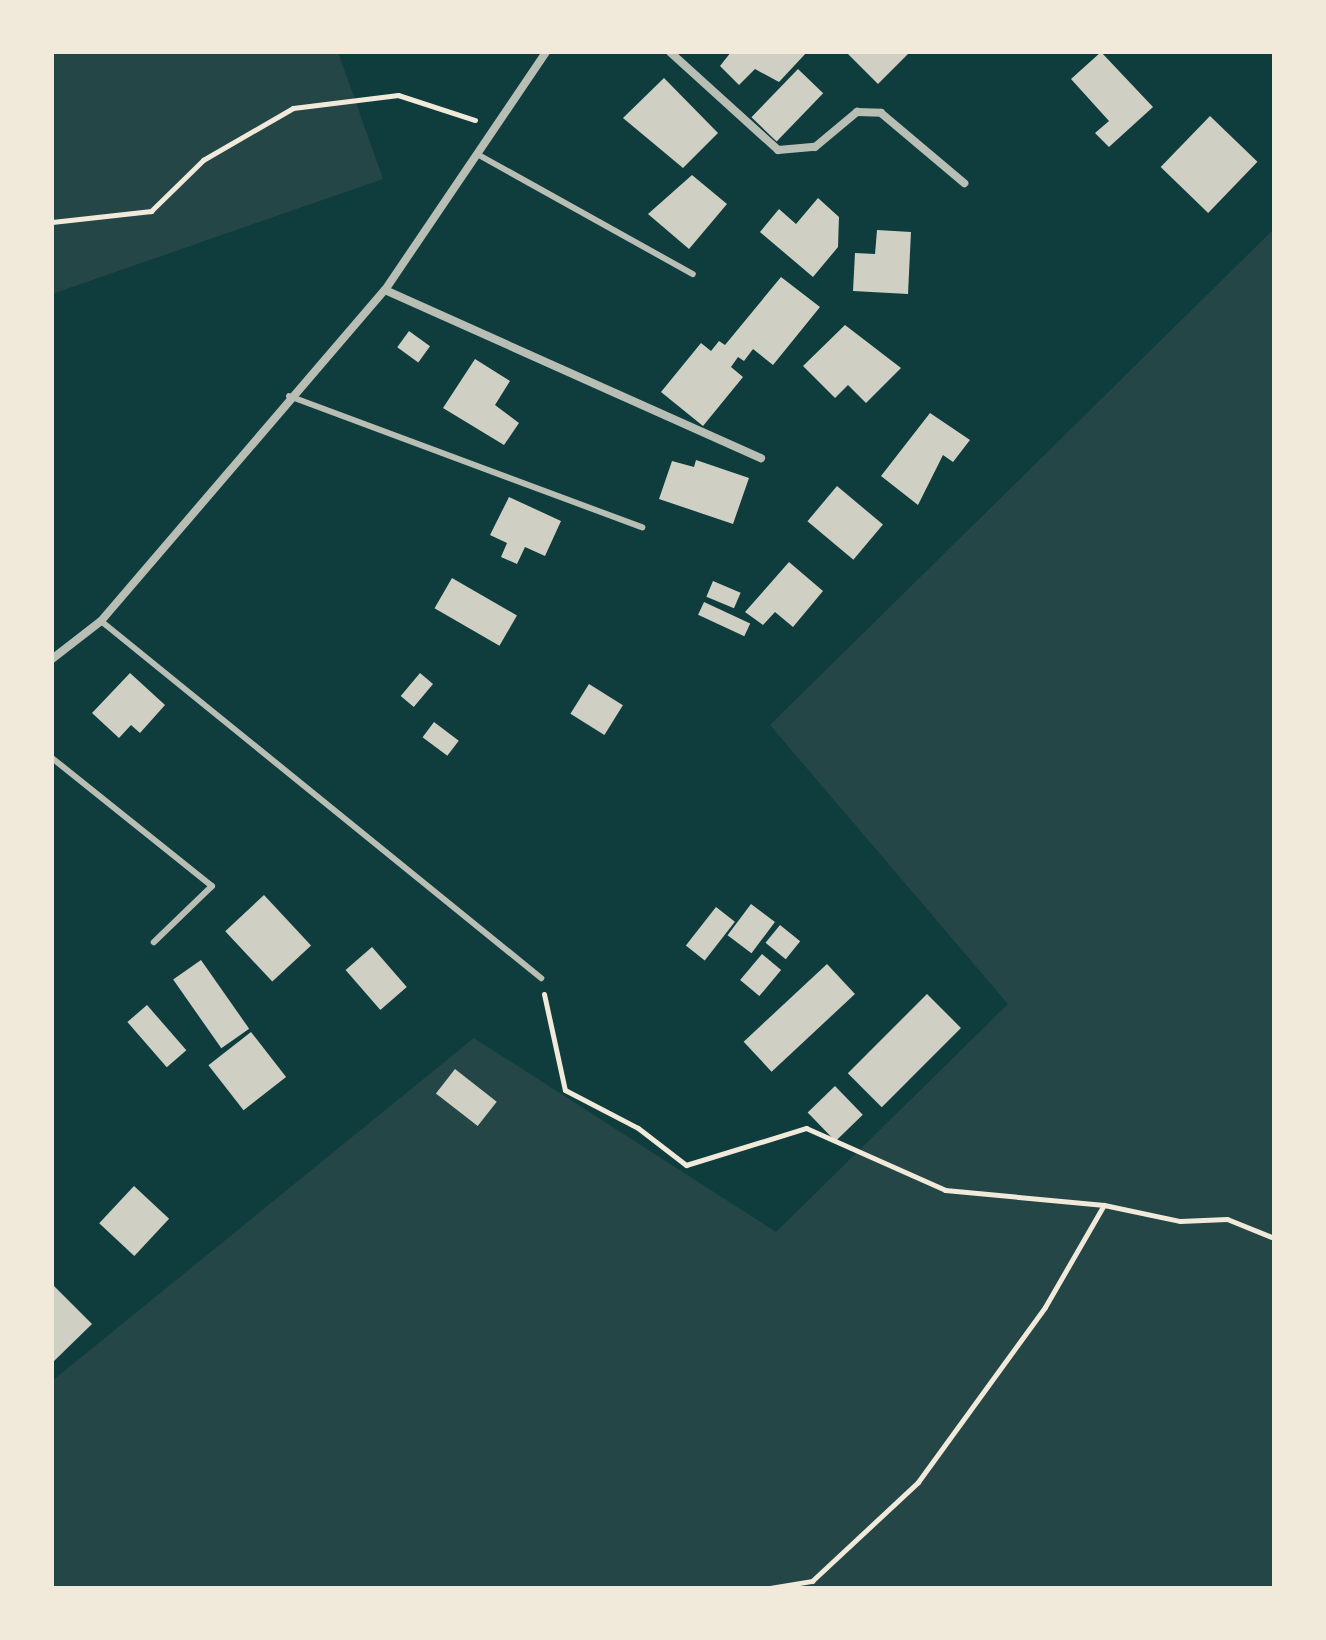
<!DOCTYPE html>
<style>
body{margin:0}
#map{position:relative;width:1326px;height:1640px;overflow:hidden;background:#0f3d3e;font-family:"Alegreya Sans",sans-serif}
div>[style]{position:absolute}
.green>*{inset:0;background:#244646}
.building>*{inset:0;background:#cfcfc3;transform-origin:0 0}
.path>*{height:5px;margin:-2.5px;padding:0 2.5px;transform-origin:2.5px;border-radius:2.5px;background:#f1e9da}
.service>*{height:6px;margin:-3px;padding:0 3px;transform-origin:3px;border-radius:3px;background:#b8beb3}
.minor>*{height:8px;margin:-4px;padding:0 4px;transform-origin:4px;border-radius:4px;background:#b8beb3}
span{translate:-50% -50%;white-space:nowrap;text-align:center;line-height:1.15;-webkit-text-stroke:6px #f1e9da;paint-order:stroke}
.frame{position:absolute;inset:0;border:54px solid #f1e9da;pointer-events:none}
</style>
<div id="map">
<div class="green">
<i style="clip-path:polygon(52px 52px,338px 52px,383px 179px,52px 294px)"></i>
<i style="clip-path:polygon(1274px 229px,1274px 1588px,52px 1588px,52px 1381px,474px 1038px,776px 1232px,1008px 1004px,770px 725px)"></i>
</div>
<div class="building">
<i style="clip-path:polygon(731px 52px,807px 52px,779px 82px,755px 69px,739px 85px,720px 66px)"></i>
<i style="clip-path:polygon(846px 52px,906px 52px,908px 54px,878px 84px)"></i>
<i style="clip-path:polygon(1101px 52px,1153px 107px,1109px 147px,1095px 133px,1109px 121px,1071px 79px)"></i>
<i style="left:798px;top:69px;width:35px;height:67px;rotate:44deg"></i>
<i style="clip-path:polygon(664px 78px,718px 133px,683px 168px,623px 118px)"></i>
<i style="left:1210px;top:116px;width:66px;height:71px;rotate:44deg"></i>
<i style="clip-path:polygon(692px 175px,727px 204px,689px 249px,648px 214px)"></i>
<i style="clip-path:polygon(818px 198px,839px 217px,838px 247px,813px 277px,760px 232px,779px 209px,796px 224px)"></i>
<i style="clip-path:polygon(877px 230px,911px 232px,908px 294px,853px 291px,855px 253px,875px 254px)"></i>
<i style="clip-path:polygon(781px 277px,820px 307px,773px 365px,753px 349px,744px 361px,738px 357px,731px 367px,743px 377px,703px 426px,661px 392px,701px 343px,711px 351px,719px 341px,725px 345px)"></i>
<i style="clip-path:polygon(845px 325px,901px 368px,866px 403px,848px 385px,835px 398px,803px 366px)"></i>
<i style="left:409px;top:331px;width:26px;height:20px;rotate:36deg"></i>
<i style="clip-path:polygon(475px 359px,510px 381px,495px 405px,519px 423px,504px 445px,443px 408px)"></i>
<i style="clip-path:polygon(930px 413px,970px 440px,953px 462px,943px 455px,918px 505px,881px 476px)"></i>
<i style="clip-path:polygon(696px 460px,749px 478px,733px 524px,659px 499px,672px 461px,694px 467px)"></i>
<i style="left:837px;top:486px;width:60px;height:46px;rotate:40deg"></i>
<i style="clip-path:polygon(509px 497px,561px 521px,545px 556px,525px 547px,517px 564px,501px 557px,507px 543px,490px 535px)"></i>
<i style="clip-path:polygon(789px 562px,823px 591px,793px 627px,775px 612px,763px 625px,745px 612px)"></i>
<i style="left:452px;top:578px;width:75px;height:35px;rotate:30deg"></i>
<i style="left:713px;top:581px;width:30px;height:17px;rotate:23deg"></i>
<i style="left:704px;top:602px;width:51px;height:14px;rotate:25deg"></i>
<i style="clip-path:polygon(130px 673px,165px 705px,140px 733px,131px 725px,119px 738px,92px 713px)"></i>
<i style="left:420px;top:673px;width:17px;height:30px;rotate:40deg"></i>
<i style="left:589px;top:684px;width:40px;height:35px;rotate:32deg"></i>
<i style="left:434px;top:722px;width:31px;height:19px;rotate:37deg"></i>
<i style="left:264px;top:895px;width:69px;height:53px;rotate:47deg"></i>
<i style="left:751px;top:904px;width:30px;height:39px;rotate:37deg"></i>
<i style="left:716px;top:907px;width:24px;height:49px;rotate:38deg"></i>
<i style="left:780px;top:925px;width:26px;height:23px;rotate:39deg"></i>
<i style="left:372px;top:947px;width:53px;height:35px;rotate:49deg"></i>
<i style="left:762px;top:954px;width:25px;height:34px;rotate:40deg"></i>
<i style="left:201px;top:960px;width:84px;height:34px;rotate:55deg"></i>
<i style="left:827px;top:964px;width:41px;height:114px;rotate:47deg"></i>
<i style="left:927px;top:994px;width:48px;height:112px;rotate:45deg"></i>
<i style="left:147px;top:1005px;width:60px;height:26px;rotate:49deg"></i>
<i style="left:251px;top:1032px;width:57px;height:54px;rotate:52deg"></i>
<i style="left:455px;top:1069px;width:53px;height:31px;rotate:38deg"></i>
<i style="left:835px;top:1086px;width:40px;height:38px;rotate:46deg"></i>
<i style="left:134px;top:1186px;width:48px;height:51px;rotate:43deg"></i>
<i style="clip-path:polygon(52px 1284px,92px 1324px,52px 1363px)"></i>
</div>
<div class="path">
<i style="left:52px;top:222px;width:100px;rotate:-6.3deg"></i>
<i style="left:151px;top:211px;width:73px;rotate:-44.4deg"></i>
<i style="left:203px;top:160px;width:104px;rotate:-30deg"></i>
<i style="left:293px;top:108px;width:106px;rotate:-7.1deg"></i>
<i style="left:398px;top:95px;width:81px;rotate:18deg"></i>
<i style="left:544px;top:994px;width:98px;rotate:77.7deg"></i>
<i style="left:565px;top:1090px;width:82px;rotate:27.5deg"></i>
<i style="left:638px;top:1128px;width:61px;rotate:37.6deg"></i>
<i style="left:686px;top:1165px;width:126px;rotate:-17.1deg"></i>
<i style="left:806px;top:1128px;width:152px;rotate:24deg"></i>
<i style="left:945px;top:1190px;width:160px;rotate:5.4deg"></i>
<i style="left:770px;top:1588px;width:43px;rotate:-9.5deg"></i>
<i style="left:812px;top:1581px;width:145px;rotate:-43deg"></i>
<i style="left:918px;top:1482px;width:216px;rotate:-54deg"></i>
<i style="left:1045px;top:1307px;width:118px;rotate:-60deg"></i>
<i style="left:1104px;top:1205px;width:78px;rotate:11.9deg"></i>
<i style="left:1180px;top:1221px;width:47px;rotate:-2.4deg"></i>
<i style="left:1227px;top:1219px;width:51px;rotate:22deg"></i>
</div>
<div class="service">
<i style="left:477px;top:154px;width:247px;rotate:29.1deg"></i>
<i style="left:289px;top:396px;width:377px;rotate:20.4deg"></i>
<i style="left:101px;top:621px;width:567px;rotate:39.05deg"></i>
<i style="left:52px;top:758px;width:205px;rotate:38.7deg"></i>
<i style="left:212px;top:886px;width:81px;rotate:136deg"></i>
</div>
<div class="minor">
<i style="left:670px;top:52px;width:146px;rotate:42.2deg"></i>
<i style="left:778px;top:150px;width:37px;rotate:-5deg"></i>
<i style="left:815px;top:147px;width:55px;rotate:-39.8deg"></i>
<i style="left:857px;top:112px;width:24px;rotate:2deg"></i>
<i style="left:881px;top:113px;width:109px;rotate:40.1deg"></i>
<i style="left:385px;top:290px;width:412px;rotate:24.1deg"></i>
<i style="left:52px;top:659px;width:62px;rotate:-37.8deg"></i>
<i style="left:101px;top:621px;width:436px;rotate:-49.4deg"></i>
<i style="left:385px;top:290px;width:287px;rotate:-55.9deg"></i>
</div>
<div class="frame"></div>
</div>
